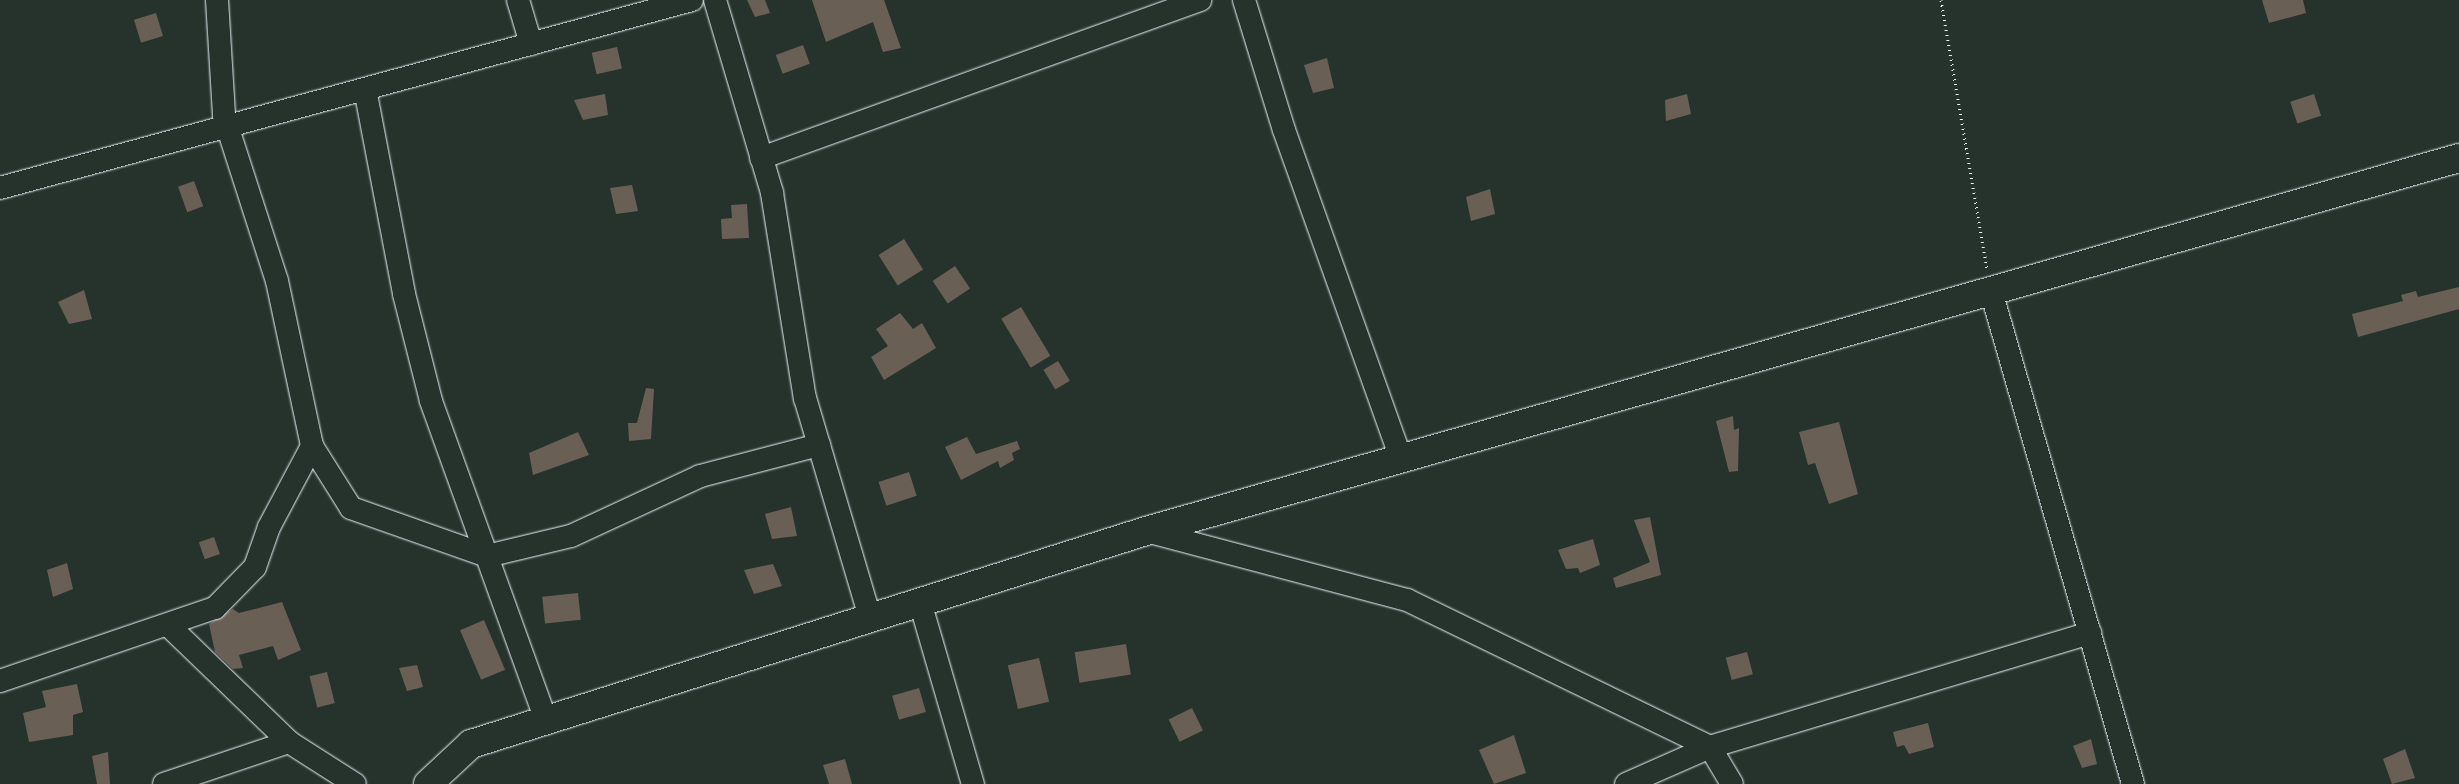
<!DOCTYPE html>
<style>
body{margin:0}
#map{position:relative;width:2459px;height:784px;overflow:hidden;background:#26332d;font-family:Pangolin,sans-serif}
div>[style]{position:absolute}
.building>*{inset:0;background:#6a5f55;transform-origin:0 0}
.path>*{height:3px;margin-top:-1.5px;transform-origin:0;background:repeating-linear-gradient(90deg,#e8f1f8 0 1px,transparent 0 5px)}
.roads{filter:drop-shadow(0 0 1px #e8f1f8) drop-shadow(0 0 1px #e8f1f8)}
.minor>*{height:22px;margin:-11px;padding:0 11px;transform-origin:11px;border-radius:11px;background:#26332d}
.major>*{height:28px;margin:-14px;padding:0 14px;transform-origin:14px;border-radius:14px;background:#26332d}
span{translate:-50% -50%;white-space:nowrap;text-align:center;line-height:1.15;-webkit-text-stroke:4px #26332d;paint-order:stroke}
</style>
<div id="map">
<div class="building">
<i style="clip-path:polygon(747px 0,765px 0,770px 13px,755px 17px)"></i>
<i style="clip-path:polygon(812px 0,884px 0,901px 48px,883px 52px,873px 22px,826px 42px)"></i>
<i style="clip-path:polygon(2262px 0,2303px 0,2306px 13px,2269px 23px)"></i>
<i style="left:156px;top:13px;width:24px;height:23px;rotate:73deg"></i>
<i style="left:803px;top:45px;width:20px;height:29px;rotate:70deg"></i>
<i style="left:617px;top:47px;width:22px;height:26px;rotate:77deg"></i>
<i style="clip-path:polygon(1327px 58px,1334px 88px,1313px 93px,1304px 65px)"></i>
<i style="clip-path:polygon(605px 94px,608px 115px,583px 120px,574px 100px)"></i>
<i style="clip-path:polygon(1687px 94px,1691px 114px,1666px 121px,1665px 100px)"></i>
<i style="left:2314px;top:94px;width:23px;height:25px;rotate:72deg"></i>
<i style="left:194px;top:181px;width:27px;height:17px;rotate:70deg"></i>
<i style="clip-path:polygon(632px 185px,638px 211px,616px 214px,610px 188px)"></i>
<i style="clip-path:polygon(1490px 189px,1495px 214px,1471px 221px,1466px 197px)"></i>
<i style="clip-path:polygon(747px 204px,749px 238px,722px 239px,721px 219px,732px 218px,731px 205px)"></i>
<i style="left:904px;top:239px;width:36px;height:30px;rotate:58deg"></i>
<i style="left:955px;top:266px;width:27px;height:27px;rotate:56deg"></i>
<i style="clip-path:polygon(2459px 287px,2459px 309px,2358px 337px,2352px 314px,2403px 301px,2401px 295px,2416px 291px,2418px 297px)"></i>
<i style="clip-path:polygon(84px 290px,92px 319px,69px 324px,58px 302px)"></i>
<i style="left:1021px;top:307px;width:57px;height:23px;rotate:59deg"></i>
<i style="clip-path:polygon(900px 313px,913px 329px,922px 323px,936px 348px,884px 380px,871px 357px,888px 346px,876px 329px)"></i>
<i style="left:1058px;top:361px;width:23px;height:17px;rotate:59deg"></i>
<i style="clip-path:polygon(646px 388px,654px 389px,651px 439px,629px 441px,628px 423px,637px 423px)"></i>
<i style="clip-path:polygon(1733px 416px,1734px 430px,1739px 428px,1738px 471px,1729px 472px,1716px 421px)"></i>
<i style="clip-path:polygon(1839px 422px,1858px 494px,1829px 504px,1815px 463px,1808px 465px,1799px 432px)"></i>
<i style="clip-path:polygon(578px 432px,589px 455px,533px 475px,529px 453px)"></i>
<i style="clip-path:polygon(967px 437px,976px 454px,1017px 441px,1020px 449px,1012px 453px,1014px 460px,1000px 468px,998px 461px,961px 480px,945px 447px)"></i>
<i style="left:909px;top:472px;width:25px;height:32px;rotate:72deg"></i>
<i style="clip-path:polygon(791px 507px,797px 536px,772px 539px,765px 514px)"></i>
<i style="clip-path:polygon(1650px 517px,1661px 575px,1616px 588px,1613px 578px,1650px 562px,1634px 520px)"></i>
<i style="left:214px;top:537px;width:18px;height:16px;rotate:71deg"></i>
<i style="clip-path:polygon(1593px 539px,1600px 565px,1580px 573px,1578px 568px,1566px 569px,1558px 550px)"></i>
<i style="clip-path:polygon(67px 563px,73px 589px,53px 597px,47px 570px)"></i>
<i style="clip-path:polygon(773px 564px,782px 586px,754px 594px,744px 570px)"></i>
<i style="left:578px;top:593px;width:27px;height:36px;rotate:84deg"></i>
<i style="clip-path:polygon(282px 602px,301px 650px,278px 660px,273px 646px,239px 655px,243px 668px,233px 669px,215px 652px,209px 624px,233px 609px,239px 613px)"></i>
<i style="left:484px;top:620px;width:54px;height:26px;rotate:67deg"></i>
<i style="left:1126px;top:644px;width:31px;height:52px;rotate:81deg"></i>
<i style="left:1747px;top:652px;width:23px;height:22px;rotate:75deg"></i>
<i style="left:1039px;top:658px;width:45px;height:32px;rotate:77deg"></i>
<i style="clip-path:polygon(417px 665px,423px 687px,407px 691px,399px 668px)"></i>
<i style="left:327px;top:672px;width:32px;height:18px;rotate:76deg"></i>
<i style="clip-path:polygon(77px 684px,83px 712px,73px 715px,73px 735px,29px 742px,23px 713px,46px 707px,42px 691px)"></i>
<i style="left:919px;top:688px;width:25px;height:28px;rotate:74deg"></i>
<i style="left:1192px;top:708px;width:25px;height:26px;rotate:64deg"></i>
<i style="clip-path:polygon(1928px 723px,1934px 747px,1909px 754px,1904px 745px,1897px 747px,1893px 732px)"></i>
<i style="clip-path:polygon(1514px 735px,1526px 773px,1494px 784px,1479px 750px)"></i>
<i style="clip-path:polygon(2091px 739px,2097px 764px,2082px 768px,2073px 746px)"></i>
<i style="clip-path:polygon(2405px 749px,2415px 778px,2392px 784px,2383px 759px)"></i>
<i style="clip-path:polygon(108px 752px,110px 784px,97px 784px,92px 756px)"></i>
<i style="clip-path:polygon(845px 759px,852px 784px,829px 784px,823px 765px)"></i>
</div>
<div class="path">
<i style="left:1941px;top:0;width:272px;rotate:80.3deg"></i>
</div>
<div class="roads">
<div class="minor">
<i style="left:217px;top:0;width:116px;rotate:86.5deg"></i>
<i style="left:224px;top:116px;width:173px;rotate:72.2deg"></i>
<i style="left:277px;top:281px;width:169px;rotate:78deg"></i>
<i style="left:312px;top:446px;width:73px;rotate:57.8deg"></i>
<i style="left:351px;top:508px;width:144px;rotate:19.4deg"></i>
<i style="left:487px;top:556px;width:86px;rotate:-13.4deg"></i>
<i style="left:571px;top:536px;width:142px;rotate:-24.9deg"></i>
<i style="left:700px;top:476px;width:123px;rotate:-14.6deg"></i>
<i style="left:518px;top:0;width:46px;rotate:73.5deg"></i>
<i style="left:715px;top:0;width:201px;rotate:73.5deg"></i>
<i style="left:772px;top:193px;width:208px;rotate:80.9deg"></i>
<i style="left:805px;top:398px;width:229px;rotate:73.5deg"></i>
<i style="left:1244px;top:0;width:136px;rotate:72.9deg"></i>
<i style="left:1284px;top:130px;width:349px;rotate:70.4deg"></i>
<i style="left:365px;top:89px;width:209px;rotate:79.2deg"></i>
<i style="left:404px;top:294px;width:110px;rotate:75.8deg"></i>
<i style="left:431px;top:401px;width:339px;rotate:70.2deg"></i>
<i style="left:761px;top:158px;width:467px;rotate:-19.8deg"></i>
<i style="left:0;top:188px;width:717px;rotate:-15.2deg"></i>
<i style="left:1991px;top:291px;width:513px;rotate:73.93deg"></i>
<i style="left:1146px;top:531px;width:270px;rotate:14.8deg"></i>
<i style="left:1407px;top:600px;width:337px;rotate:25.9deg"></i>
<i style="left:1710px;top:747px;width:43px;rotate:59.3deg"></i>
<i style="left:920px;top:602px;width:190px;rotate:73.8deg"></i>
<i style="left:168px;top:625px;width:168px;rotate:44deg"></i>
<i style="left:289px;top:742px;width:78px;rotate:32.5deg"></i>
<i style="left:0;top:681px;width:227px;rotate:-18.8deg"></i>
<i style="left:215px;top:608px;width:57px;rotate:-45.7deg"></i>
<i style="left:255px;top:567px;width:42px;rotate:-70.7deg"></i>
<i style="left:269px;top:527px;width:92px;rotate:-62deg"></i>
<i style="left:164px;top:784px;width:132px;rotate:-18.6deg"></i>
<i style="left:1626px;top:784px;width:92px;rotate:-23.8deg"></i>
<i style="left:1710px;top:747px;width:397px;rotate:-16.7deg"></i>
</div>
<div class="major">
<i style="left:428px;top:784px;width:59px;rotate:-42.9deg"></i>
<i style="left:471px;top:744px;width:708px;rotate:-17.51deg"></i>
<i style="left:1146px;top:531px;width:1365px;rotate:-15.86deg"></i>
</div>
</div>
</div>
